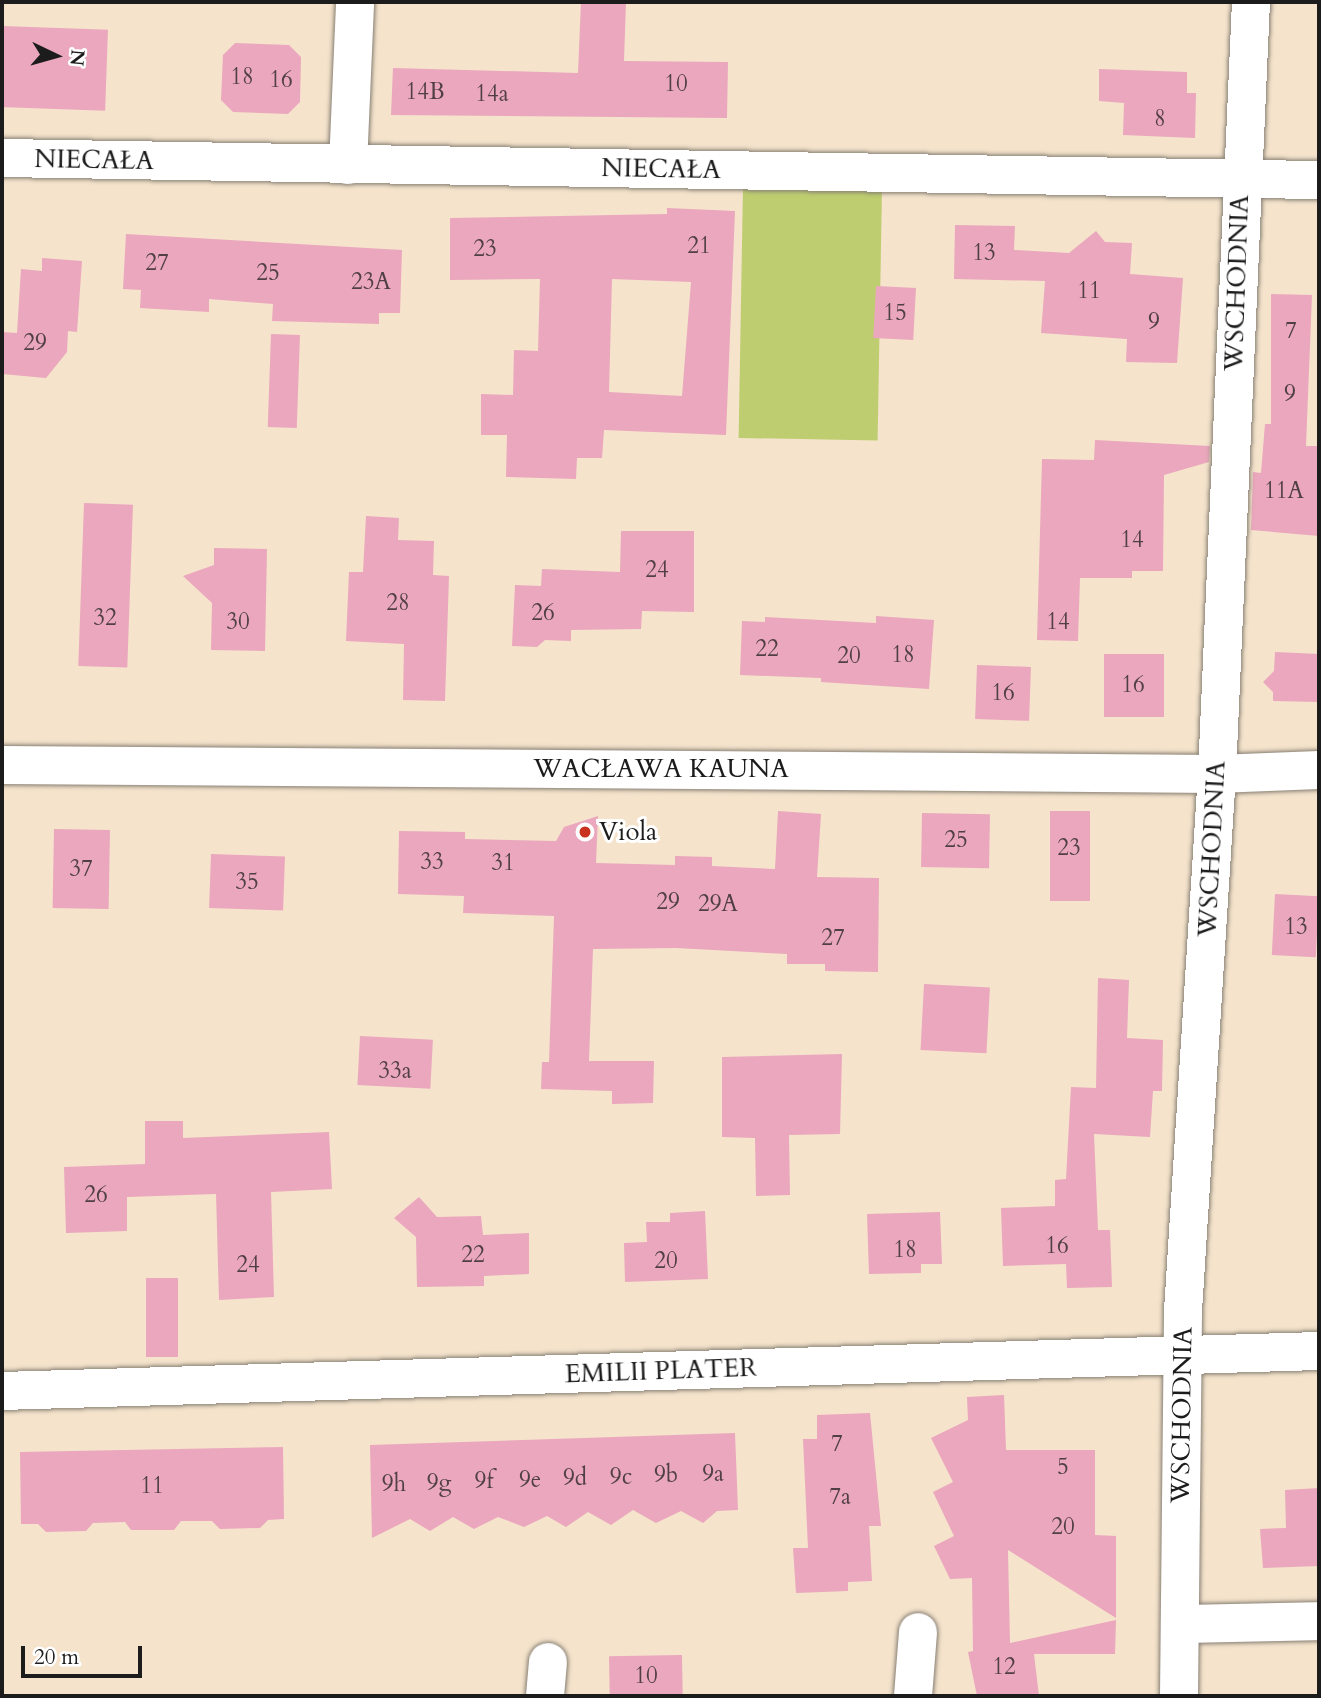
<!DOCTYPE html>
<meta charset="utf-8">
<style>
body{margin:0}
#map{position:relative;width:1321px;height:1698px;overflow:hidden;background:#f5e3cc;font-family:Cardo,serif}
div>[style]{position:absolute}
.green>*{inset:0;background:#becd6f;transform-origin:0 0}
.building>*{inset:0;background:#eaa7bd;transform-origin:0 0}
.roads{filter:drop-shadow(0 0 2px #888074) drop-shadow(0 0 2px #888074)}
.minor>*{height:38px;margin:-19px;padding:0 19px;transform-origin:19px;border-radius:19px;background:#fff}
.dots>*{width:19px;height:19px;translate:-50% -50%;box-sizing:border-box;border:4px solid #fff;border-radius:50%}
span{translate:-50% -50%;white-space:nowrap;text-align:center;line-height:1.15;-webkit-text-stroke:6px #fff;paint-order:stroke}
.number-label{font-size:23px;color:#503f44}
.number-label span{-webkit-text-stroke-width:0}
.street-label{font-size:26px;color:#1c1c1c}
.poi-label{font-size:26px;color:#1c1c1c}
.left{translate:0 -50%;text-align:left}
.frame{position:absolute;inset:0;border:4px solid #1c1c1c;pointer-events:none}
.north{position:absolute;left:21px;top:21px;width:70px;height:70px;-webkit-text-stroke:5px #fff;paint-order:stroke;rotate:95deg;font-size:19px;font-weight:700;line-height:28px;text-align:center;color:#1c1c1c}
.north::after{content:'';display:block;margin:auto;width:24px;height:32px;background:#1c1c1c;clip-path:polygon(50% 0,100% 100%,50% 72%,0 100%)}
.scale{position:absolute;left:21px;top:1646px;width:121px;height:32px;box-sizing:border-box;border:4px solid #1c1c1c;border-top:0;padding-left:9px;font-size:21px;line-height:24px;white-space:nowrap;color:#1c1c1c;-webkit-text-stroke:5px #fff;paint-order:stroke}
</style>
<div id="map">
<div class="green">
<i style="left:743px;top:187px;width:139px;height:251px;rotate:1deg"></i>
</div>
<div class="building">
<i style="clip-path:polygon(581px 2px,626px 2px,624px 61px,728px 62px,727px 118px,391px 115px,393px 68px,578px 73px)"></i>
<i style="left:2px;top:26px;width:106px;height:81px;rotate:2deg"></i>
<i style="clip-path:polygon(235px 43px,289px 45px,301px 57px,300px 102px,288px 114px,233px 112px,221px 100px,223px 55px)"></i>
<i style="clip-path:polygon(1099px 69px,1187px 72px,1187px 93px,1196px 93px,1195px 138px,1123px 135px,1124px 103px,1099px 101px)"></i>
<i style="clip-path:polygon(evenodd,667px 208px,735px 211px,726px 435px,604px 430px,602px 458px,577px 458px,576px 479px,506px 477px,507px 435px,481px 435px,481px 394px,513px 395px,514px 350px,538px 351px,540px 279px,450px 280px,450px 218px,667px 214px,667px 208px,612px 279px,691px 282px,682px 396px,609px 392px,612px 279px)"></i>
<i style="clip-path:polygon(955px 225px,1015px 226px,1014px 250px,1069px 253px,1096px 231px,1105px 242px,1132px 243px,1130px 274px,1183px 278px,1177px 363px,1126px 362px,1127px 339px,1041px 333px,1045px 281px,954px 279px)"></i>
<i style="clip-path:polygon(126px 234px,402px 250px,400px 313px,379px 313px,379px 324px,272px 321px,273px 304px,209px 299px,209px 312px,140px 308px,141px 290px,123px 289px)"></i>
<i style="clip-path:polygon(42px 258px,82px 261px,77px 332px,68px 331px,67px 352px,46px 378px,2px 374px,2px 332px,17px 333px,21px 269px,42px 271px)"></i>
<i style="left:876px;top:286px;width:40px;height:52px;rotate:3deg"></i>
<i style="clip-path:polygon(1271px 294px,1312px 295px,1306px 446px,1319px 446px,1319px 536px,1251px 530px,1253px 472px,1261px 473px,1265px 424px,1271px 424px)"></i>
<i style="left:271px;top:334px;width:29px;height:93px;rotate:2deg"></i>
<i style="clip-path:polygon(1095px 440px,1210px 446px,1209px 462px,1164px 475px,1163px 571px,1132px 571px,1132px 578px,1080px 578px,1078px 641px,1037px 640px,1042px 459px,1094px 460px)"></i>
<i style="left:84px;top:503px;width:49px;height:163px;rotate:2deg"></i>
<i style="clip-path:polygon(366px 516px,399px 518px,398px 540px,434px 541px,433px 575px,449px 576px,445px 701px,403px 700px,404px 644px,346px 641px,349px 572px,363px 572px)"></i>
<i style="clip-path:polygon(621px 531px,694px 531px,694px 612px,642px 611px,641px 629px,571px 630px,571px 641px,545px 640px,537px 647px,512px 646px,515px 585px,541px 586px,542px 569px,620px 572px)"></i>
<i style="clip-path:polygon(214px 548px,267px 549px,265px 651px,211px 650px,212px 603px,183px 576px,214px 565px)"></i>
<i style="clip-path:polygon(876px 616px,934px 620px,929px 689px,821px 682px,821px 678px,740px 675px,742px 621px,765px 622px,765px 617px,876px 623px)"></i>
<i style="clip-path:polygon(1275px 652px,1319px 654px,1319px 702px,1273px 701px,1273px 692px,1263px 682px,1274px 671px)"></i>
<i style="left:1104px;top:654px;width:60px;height:63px"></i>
<i style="left:977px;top:665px;width:54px;height:54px;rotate:2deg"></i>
<i style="clip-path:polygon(778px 811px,821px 814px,817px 877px,879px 878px,878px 972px,825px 971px,825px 964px,787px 964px,787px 954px,676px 948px,593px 949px,589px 1061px,654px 1061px,653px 1103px,612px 1104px,612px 1091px,541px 1089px,542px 1062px,549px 1062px,554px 916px,463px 913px,464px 896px,398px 894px,399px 831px,465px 832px,465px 839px,556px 841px,564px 827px,598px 816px,596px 863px,675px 865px,675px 856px,712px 857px,712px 866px,775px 869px)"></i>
<i style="left:1050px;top:811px;width:40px;height:90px"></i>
<i style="left:922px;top:813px;width:68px;height:54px;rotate:1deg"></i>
<i style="left:54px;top:829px;width:56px;height:79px;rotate:1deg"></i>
<i style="left:211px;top:854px;width:74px;height:54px;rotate:2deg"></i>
<i style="left:1275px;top:894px;width:44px;height:61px;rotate:3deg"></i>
<i style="clip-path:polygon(1098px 978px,1129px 980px,1127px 1038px,1163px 1040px,1162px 1091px,1153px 1091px,1150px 1137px,1094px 1134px,1098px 1230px,1110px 1230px,1112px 1287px,1067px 1288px,1066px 1264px,1003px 1266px,1001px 1208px,1055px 1206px,1055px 1180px,1066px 1179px,1071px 1087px,1096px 1088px)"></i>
<i style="left:924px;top:984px;width:66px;height:66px;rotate:3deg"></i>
<i style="left:360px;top:1036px;width:73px;height:49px;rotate:3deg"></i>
<i style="clip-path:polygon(842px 1054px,840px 1134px,789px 1135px,790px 1195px,756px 1196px,755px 1138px,722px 1137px,722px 1057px)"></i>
<i style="clip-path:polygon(145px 1121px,183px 1121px,183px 1138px,329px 1132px,332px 1189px,271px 1192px,274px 1297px,219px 1300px,216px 1194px,127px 1197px,127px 1231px,66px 1233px,64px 1167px,145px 1164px)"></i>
<i style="clip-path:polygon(419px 1197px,437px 1217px,481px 1216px,483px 1235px,529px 1233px,529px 1274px,484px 1276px,484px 1286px,417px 1287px,416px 1237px,394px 1218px)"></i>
<i style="clip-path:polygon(705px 1211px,708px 1279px,625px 1282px,624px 1243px,647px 1242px,646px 1222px,670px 1222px,670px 1213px)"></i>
<i style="clip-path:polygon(940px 1212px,942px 1264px,921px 1264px,921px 1273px,869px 1274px,867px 1214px)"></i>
<i style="left:146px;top:1278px;width:32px;height:79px"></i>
<i style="clip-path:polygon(1004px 1395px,1006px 1450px,1095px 1450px,1095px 1535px,1116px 1536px,1116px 1618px,1008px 1550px,1010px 1643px,1116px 1620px,1115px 1654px,1034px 1654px,1039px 1696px,977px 1696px,968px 1652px,973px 1651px,972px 1578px,950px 1579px,934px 1546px,954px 1536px,933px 1492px,953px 1482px,931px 1438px,968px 1420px,967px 1397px)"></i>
<i style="clip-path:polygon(870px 1413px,881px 1526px,869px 1526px,872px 1581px,848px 1582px,848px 1591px,796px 1593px,793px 1548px,808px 1548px,803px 1439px,817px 1439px,817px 1415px)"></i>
<i style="clip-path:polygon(735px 1433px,738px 1510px,717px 1511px,703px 1523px,681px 1511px,656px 1523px,633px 1510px,611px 1525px,588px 1512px,566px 1527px,547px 1516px,524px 1527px,498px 1517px,474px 1529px,453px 1517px,430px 1531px,410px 1519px,372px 1538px,370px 1445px)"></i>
<i style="clip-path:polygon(283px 1447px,284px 1519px,268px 1520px,260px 1528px,220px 1529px,212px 1521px,181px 1521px,174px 1530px,131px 1530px,125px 1522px,93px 1523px,86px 1531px,46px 1532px,38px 1524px,21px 1524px,20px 1452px)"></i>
<i style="clip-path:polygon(1319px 1488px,1319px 1566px,1263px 1568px,1260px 1529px,1286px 1528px,1285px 1490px)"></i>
<i style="left:682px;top:1655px;width:41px;height:73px;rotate:89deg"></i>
</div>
<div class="roads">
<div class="minor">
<i style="left:2px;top:158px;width:1317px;rotate:0.96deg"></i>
<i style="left:348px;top:165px;width:163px;rotate:-87.5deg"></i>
<i style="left:2px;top:765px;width:1215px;rotate:0.42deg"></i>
<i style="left:1217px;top:774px;width:102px;rotate:-2.2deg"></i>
<i style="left:2px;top:1391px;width:1318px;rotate:-1.74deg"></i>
<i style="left:1180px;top:1624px;width:139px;rotate:-1.2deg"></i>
<i style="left:545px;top:1696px;width:34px;rotate:-85deg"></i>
<i style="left:913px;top:1696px;width:64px;rotate:-85.5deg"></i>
<i style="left:1179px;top:1696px;width:385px;rotate:-89.4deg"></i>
<i style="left:1183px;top:1311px;width:538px;rotate:-86.38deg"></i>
<i style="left:1217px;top:774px;width:773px;rotate:-87.48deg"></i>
</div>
</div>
<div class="dots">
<i style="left:585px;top:832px;background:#c8321e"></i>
</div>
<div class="number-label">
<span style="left:242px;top:77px">18</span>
<span style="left:281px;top:80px">16</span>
<span style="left:676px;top:84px">10</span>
<span style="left:425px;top:92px">14B</span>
<span style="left:492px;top:94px">14a</span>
<span style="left:1160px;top:119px">8</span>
<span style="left:699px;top:246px">21</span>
<span style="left:485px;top:249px">23</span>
<span style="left:984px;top:253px">13</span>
<span style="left:157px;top:263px">27</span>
<span style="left:268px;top:273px">25</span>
<span style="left:371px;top:282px">23A</span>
<span style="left:1089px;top:291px">11</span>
<span style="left:895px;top:313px">15</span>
<span style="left:1154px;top:322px">9</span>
<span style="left:1291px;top:331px">7</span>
<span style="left:35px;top:343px">29</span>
<span style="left:1290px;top:394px">9</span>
<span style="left:1284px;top:491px">11A</span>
<span style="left:1132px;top:540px">14</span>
<span style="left:657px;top:570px">24</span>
<span style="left:398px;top:603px">28</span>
<span style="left:543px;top:613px">26</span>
<span style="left:105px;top:618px">32</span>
<span style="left:238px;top:622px">30</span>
<span style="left:1058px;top:622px">14</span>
<span style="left:767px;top:649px">22</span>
<span style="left:903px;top:655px">18</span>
<span style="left:849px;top:656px">20</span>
<span style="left:1133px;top:685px">16</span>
<span style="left:1003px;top:693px">16</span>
<span style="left:956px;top:840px">25</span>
<span style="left:1069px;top:848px">23</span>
<span style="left:432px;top:862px">33</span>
<span style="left:503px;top:863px">31</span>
<span style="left:81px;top:869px">37</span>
<span style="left:247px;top:882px">35</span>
<span style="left:668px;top:902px">29</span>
<span style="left:718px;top:904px">29A</span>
<span style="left:1296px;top:927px">13</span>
<span style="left:833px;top:938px">27</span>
<span style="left:395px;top:1071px">33a</span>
<span style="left:96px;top:1195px">26</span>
<span style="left:1057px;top:1246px">16</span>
<span style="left:905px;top:1250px">18</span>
<span style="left:473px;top:1255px">22</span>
<span style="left:666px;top:1261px">20</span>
<span style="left:248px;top:1265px">24</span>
<span style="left:837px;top:1444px">7</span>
<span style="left:1063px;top:1467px">5</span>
<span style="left:713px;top:1474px">9a</span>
<span style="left:666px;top:1475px">9b</span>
<span style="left:621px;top:1477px">9c</span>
<span style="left:575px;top:1478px">9d</span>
<span style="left:530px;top:1480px">9e</span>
<span style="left:484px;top:1481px">9f</span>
<span style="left:439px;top:1483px">9g</span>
<span style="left:394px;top:1484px">9h</span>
<span style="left:152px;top:1486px">11</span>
<span style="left:840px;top:1497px">7a</span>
<span style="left:1063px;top:1527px">20</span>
<span style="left:1004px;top:1667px">12</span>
<span style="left:646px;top:1676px">10</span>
</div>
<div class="street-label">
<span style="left:94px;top:160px;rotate:1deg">NIECAŁA</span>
<span style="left:661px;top:169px;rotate:1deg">NIECAŁA</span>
<span style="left:1237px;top:283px;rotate:-88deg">WSCHODNIA</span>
<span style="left:661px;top:769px">WACŁAWA KAUNA</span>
<span style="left:1212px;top:849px;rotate:-87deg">WSCHODNIA</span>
<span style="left:661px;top:1371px;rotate:-2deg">EMILII PLATER</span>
<span style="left:1182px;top:1415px;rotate:-89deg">WSCHODNIA</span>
</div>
<div class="poi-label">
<span class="left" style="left:599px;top:832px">Viola</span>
</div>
<div class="frame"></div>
<div class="north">N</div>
<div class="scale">20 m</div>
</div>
